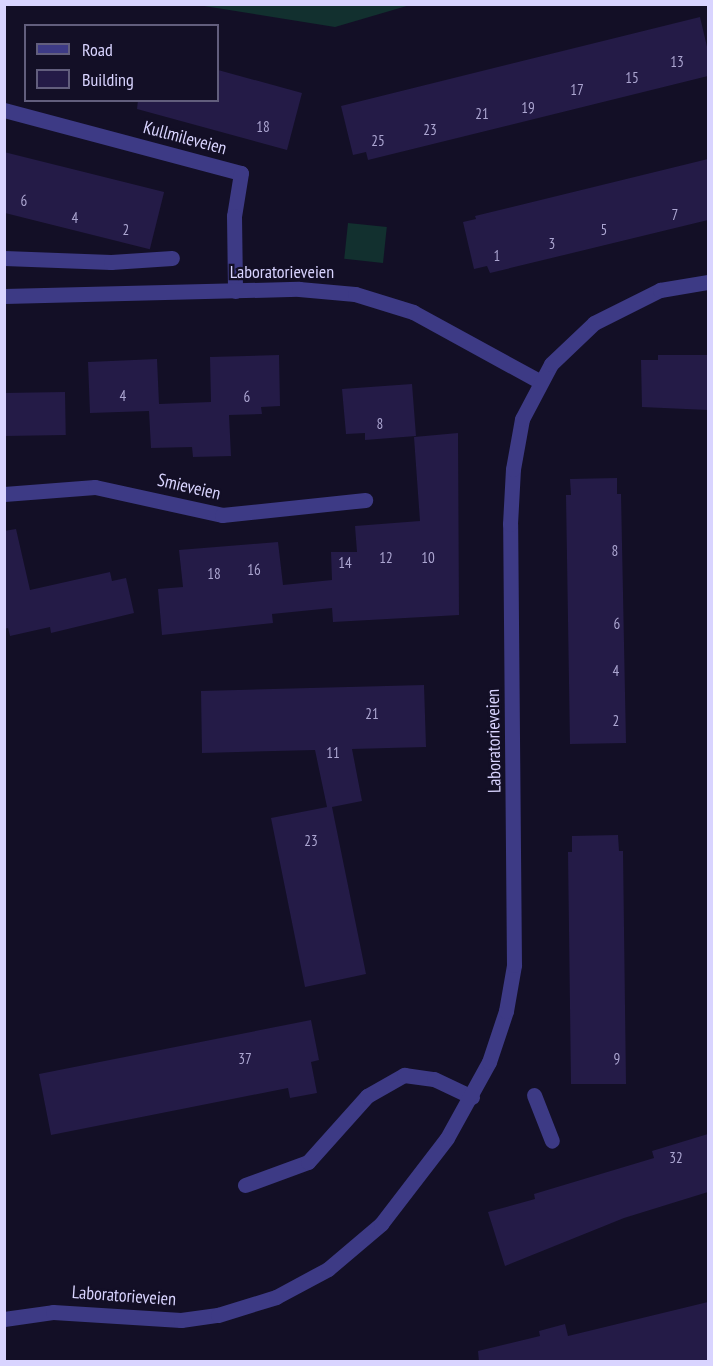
<!DOCTYPE html>
<style>
body{margin:0}
#map{position:relative;width:713px;height:1366px;overflow:hidden;background:#130f26;font-family:"PT Sans Narrow",sans-serif}
div>[style]{position:absolute}
.green>*{inset:0;background:#12302f;transform-origin:0 0}
.building>*{inset:0;background:#241b47;transform-origin:0 0}
.service>*{height:15px;margin:-7.5px;padding:0 7.5px;transform-origin:7.5px;border-radius:7.5px;background:#3d3a85}
.minor>*{height:15px;margin:-7.5px;padding:0 7.5px;transform-origin:7.5px;border-radius:7.5px;background:#3d3a85}
span{translate:-50% -50%;white-space:nowrap;text-align:center;line-height:1.15;-webkit-text-stroke:4.5px #130f26;paint-order:stroke}
.number-label{font-size:15px;color:#aca6d1}
.number-label span{-webkit-text-stroke-width:0}
.street-label{font-size:18px;color:#d9d4ff}
.frame{position:absolute;inset:0;border:6px solid #d9d4ff;pointer-events:none}
.legend{position:absolute;left:24px;top:24px;width:195px;height:78px;box-sizing:border-box;background:#130f26;border:2px solid #625e7d;margin:0;padding:8px 10px;list-style:none;font-size:18px;color:#d9d4ff}
.legend li{display:flex;align-items:center;gap:12px;height:30px}
.legend b{width:30px;border:2px solid #625e7d}
</style>
<div id="map">
<div class="green">
<i style="clip-path:polygon(198px 5px,410px 5px,335px 27px)"></i>
<i style="left:348px;top:223px;width:39px;height:36px;rotate:6deg"></i>
</div>
<div class="building">
<i style="clip-path:polygon(700px 17px,708px 51px,708px 76px,368px 160px,366px 152px,353px 155px,341px 106px)"></i>
<i style="clip-path:polygon(218px 70px,302px 93px,287px 150px,137px 109px,138px 100px,218px 100px)"></i>
<i style="left:4px;top:152px;width:165px;height:59px;rotate:14deg"></i>
<i style="clip-path:polygon(708px 159px,708px 220px,490px 273px,487px 266px,474px 269px,463px 222px,476px 219px,475px 216px)"></i>
<i style="clip-path:polygon(279px 355px,280px 406px,261px 407px,262px 414px,229px 415px,231px 456px,193px 457px,192px 447px,151px 448px,149px 411px,90px 413px,88px 362px,157px 359px,159px 404px,211px 402px,210px 357px)"></i>
<i style="clip-path:polygon(658px 355px,708px 355px,708px 410px,642px 407px,641px 360px,658px 360px)"></i>
<i style="clip-path:polygon(412px 384px,416px 436px,365px 440px,365px 433px,346px 434px,342px 389px)"></i>
<i style="left:65px;top:392px;width:43px;height:61px;rotate:89deg"></i>
<i style="clip-path:polygon(458px 433px,459px 615px,333px 622px,332px 608px,272px 614px,273px 623px,162px 635px,158px 589px,183px 587px,179px 550px,278px 542px,283px 585px,332px 580px,331px 552px,357px 552px,355px 526px,420px 521px,414px 437px)"></i>
<i style="clip-path:polygon(617px 478px,617px 494px,621px 494px,626px 743px,570px 744px,566px 495px,571px 495px,570px 479px)"></i>
<i style="clip-path:polygon(16px 529px,30px 590px,110px 572px,112px 581px,126px 578px,134px 613px,51px 633px,50px 627px,10px 636px,8px 628px,4px 629px,4px 531px)"></i>
<i style="clip-path:polygon(424px 685px,426px 747px,352px 749px,362px 801px,332px 807px,366px 974px,305px 987px,271px 818px,327px 807px,315px 750px,202px 753px,201px 691px)"></i>
<i style="clip-path:polygon(618px 835px,619px 851px,623px 851px,626px 1084px,571px 1084px,568px 852px,572px 852px,572px 836px)"></i>
<i style="clip-path:polygon(311px 1020px,319px 1060px,311px 1062px,317px 1093px,290px 1098px,288px 1088px,51px 1135px,39px 1074px)"></i>
<i style="clip-path:polygon(708px 1134px,708px 1192px,624px 1218px,505px 1266px,488px 1212px,535px 1199px,534px 1194px,654px 1158px,652px 1151px)"></i>
<i style="clip-path:polygon(708px 1302px,708px 1362px,479px 1362px,478px 1351px,540px 1336px,539px 1331px,565px 1324px,568px 1336px)"></i>
</div>
<div class="service">
<i style="left:4px;top:110px;width:245px;rotate:14.9deg"></i>
<i style="left:241px;top:173px;width:44px;rotate:99.2deg"></i>
<i style="left:234px;top:216px;width:75px;rotate:89.2deg"></i>
<i style="left:4px;top:258px;width:107px;rotate:2.1deg"></i>
<i style="left:111px;top:262px;width:61px;rotate:-3.8deg"></i>
<i style="left:534px;top:1095px;width:49px;rotate:68.6deg"></i>
<i style="left:245px;top:1185px;width:67px;rotate:-20.1deg"></i>
<i style="left:308px;top:1162px;width:89px;rotate:-48.2deg"></i>
<i style="left:367px;top:1096px;width:43px;rotate:-29.6deg"></i>
<i style="left:404px;top:1075px;width:30px;rotate:8deg"></i>
<i style="left:434px;top:1079px;width:42px;rotate:25.3deg"></i>
</div>
<div class="minor">
<i style="left:4px;top:296px;width:295px;rotate:-1.4deg"></i>
<i style="left:299px;top:289px;width:56px;rotate:5.1deg"></i>
<i style="left:355px;top:294px;width:61px;rotate:17.2deg"></i>
<i style="left:413px;top:312px;width:144px;rotate:28.7deg"></i>
<i style="left:4px;top:494px;width:91px;rotate:-4.4deg"></i>
<i style="left:95px;top:487px;width:130px;rotate:12.4deg"></i>
<i style="left:222px;top:515px;width:144px;rotate:-6deg"></i>
<i style="left:4px;top:1319px;width:49px;rotate:-8.1deg"></i>
<i style="left:53px;top:1312px;width:128px;rotate:3.6deg"></i>
<i style="left:181px;top:1320px;width:37px;rotate:-8deg"></i>
<i style="left:218px;top:1315px;width:61px;rotate:-17.2deg"></i>
<i style="left:276px;top:1297px;width:59px;rotate:-28.3deg"></i>
<i style="left:328px;top:1269px;width:70px;rotate:-40.3deg"></i>
<i style="left:381px;top:1224px;width:108px;rotate:-52.5deg"></i>
<i style="left:447px;top:1138px;width:87px;rotate:-61.1deg"></i>
<i style="left:489px;top:1062px;width:54px;rotate:-71.6deg"></i>
<i style="left:506px;top:1011px;width:47px;rotate:-80.1deg"></i>
<i style="left:514px;top:965px;width:441px;rotate:-90.5deg"></i>
<i style="left:510px;top:524px;width:55px;rotate:-86.9deg"></i>
<i style="left:513px;top:469px;width:51px;rotate:-79.8deg"></i>
<i style="left:522px;top:419px;width:62px;rotate:-62.2deg"></i>
<i style="left:551px;top:364px;width:59px;rotate:-43.6deg"></i>
<i style="left:594px;top:323px;width:74px;rotate:-26.6deg"></i>
<i style="left:660px;top:290px;width:49px;rotate:-9.5deg"></i>
</div>
<div class="number-label">
<span style="left:677px;top:62px">13</span>
<span style="left:632px;top:78px">15</span>
<span style="left:577px;top:90px">17</span>
<span style="left:528px;top:108px">19</span>
<span style="left:482px;top:114px">21</span>
<span style="left:263px;top:127px">18</span>
<span style="left:430px;top:130px">23</span>
<span style="left:378px;top:141px">25</span>
<span style="left:24px;top:201px">6</span>
<span style="left:675px;top:215px">7</span>
<span style="left:75px;top:218px">4</span>
<span style="left:126px;top:230px">2</span>
<span style="left:604px;top:230px">5</span>
<span style="left:552px;top:244px">3</span>
<span style="left:497px;top:256px">1</span>
<span style="left:123px;top:396px">4</span>
<span style="left:247px;top:397px">6</span>
<span style="left:380px;top:424px">8</span>
<span style="left:615px;top:551px">8</span>
<span style="left:386px;top:558px">12</span>
<span style="left:428px;top:558px">10</span>
<span style="left:345px;top:563px">14</span>
<span style="left:254px;top:570px">16</span>
<span style="left:214px;top:574px">18</span>
<span style="left:617px;top:624px">6</span>
<span style="left:616px;top:671px">4</span>
<span style="left:372px;top:714px">21</span>
<span style="left:616px;top:721px">2</span>
<span style="left:333px;top:753px">11</span>
<span style="left:311px;top:841px">23</span>
<span style="left:245px;top:1059px">37</span>
<span style="left:617px;top:1059px">9</span>
<span style="left:676px;top:1158px">32</span>
</div>
<div class="street-label">
<span style="left:185px;top:138px;rotate:15deg">Kullmileveien</span>
<span style="left:282px;top:272px">Laboratorieveien</span>
<span style="left:189px;top:487px;rotate:13deg">Smieveien</span>
<span style="left:494px;top:741px;rotate:-91deg">Laboratorieveien</span>
<span style="left:124px;top:1296px;rotate:4deg">Laboratorieveien</span>
</div>
<div class="frame"></div>
<ul class="legend">
<li><b style="height:8px;background:#3d3a85"></b>Road</li>
<li><b style="height:16px;background:#241b47"></b>Building</li>
</ul>
</div>
